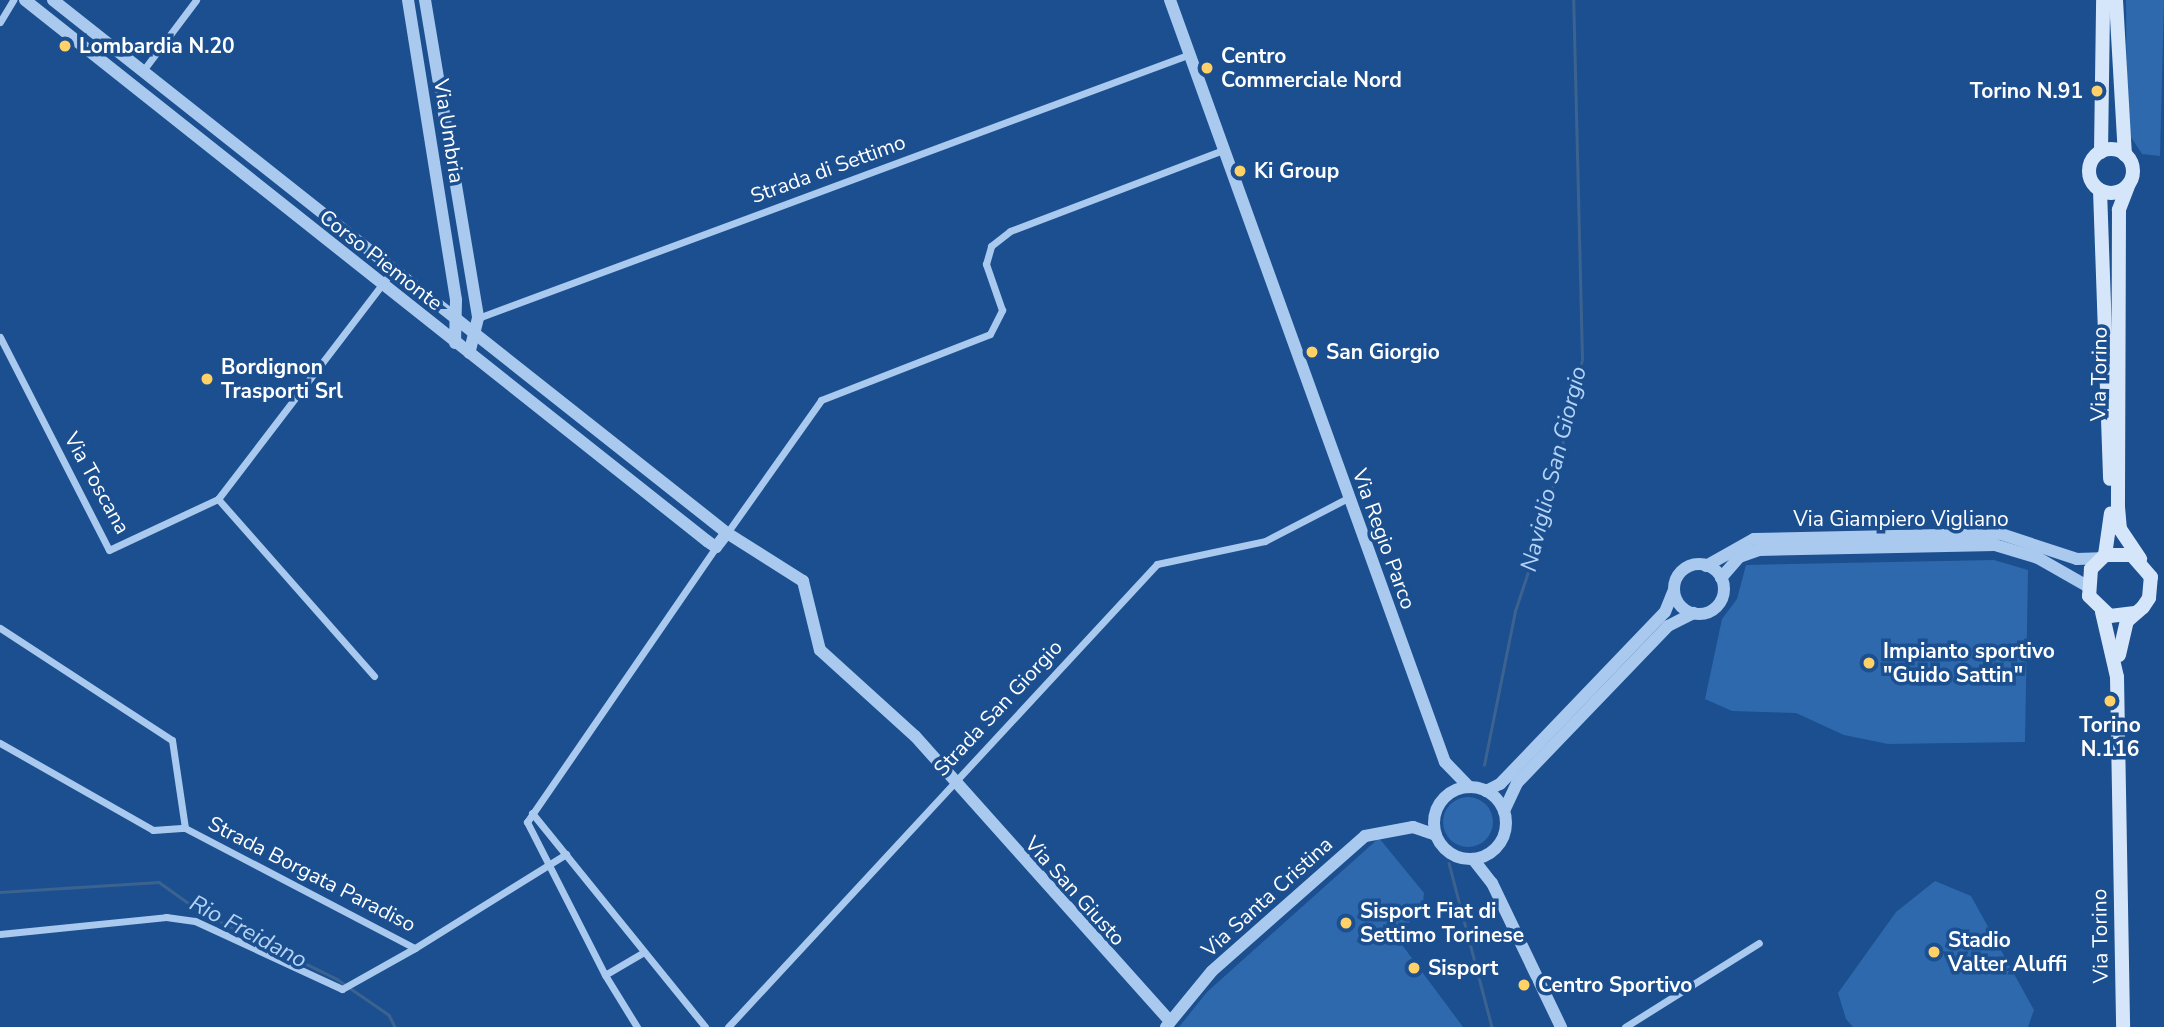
<!DOCTYPE html>
<style>
body{margin:0}
#map{position:relative;width:2164px;height:1027px;overflow:hidden;background:#1b4f8f;font-family:"Nunito Sans",sans-serif}
div>[style]{position:absolute}
.green>*{inset:0;background:#2e69ad}
.round{border-radius:50%}
.stream>*{height:2.5px;margin:-1.25px;padding:0 1.25px;transform-origin:1.25px;border-radius:1.25px;background:#3c6290}
.minor>*{height:7px;margin:-3.5px;padding:0 3.5px;transform-origin:3.5px;border-radius:3.5px;background:#a9c9ee}
.tertiary>*{height:12px;margin:-6px;padding:0 6px;transform-origin:6px;border-radius:6px;background:#a9c9ee}
.tertiary>.ring{margin:-6px;padding:0;box-sizing:content-box;background:none;border:12px solid #a9c9ee;border-radius:50%}
.secondary>*{height:14px;margin:-7px;padding:0 7px;transform-origin:7px;border-radius:7px;background:#d6e6fa}
.secondary>.ring{margin:-7px;padding:0;box-sizing:content-box;background:none;border:14px solid #d6e6fa;border-radius:50%}
.dots>*{width:19px;height:19px;translate:-50% -50%;box-sizing:border-box;border:4px solid #1b4f8f;border-radius:50%}
span{translate:-50% -50%;white-space:nowrap;text-align:center;line-height:1.15;-webkit-text-stroke:7px #1b4f8f;paint-order:stroke}
.poi-label{font-size:21px;color:#fff;font-weight:700}
.left{translate:0 -50%;text-align:left}
.right{translate:-100% -50%;text-align:right}
.street-label{font-size:21px;color:#fff}
.water-label{font-size:23px;color:#b5d3f5;font-style:italic}
</style>
<div id="map">
<div class="green">
<i style="clip-path:polygon(2126px 0,2164px 0,2160px 156px,2142px 154px,2127px 131px)"></i>
<i style="clip-path:polygon(1994px 560px,2028px 570px,2025px 742px,1888px 744px,1844px 735px,1796px 713px,1732px 711px,1705px 699px,1722px 619px,1737px 599px,1746px 565px)"></i>
<i class="round" style="left:1443px;top:797px;width:50px;height:50px"></i>
<i style="clip-path:polygon(1379px 838px,1424px 893px,1422px 912px,1394px 934px,1463px 1027px,1179px 1027px,1207px 992px)"></i>
<i style="clip-path:polygon(1935px 881px,1971px 896px,2034px 1010px,2028px 1027px,1853px 1027px,1846px 1019px,1838px 993px,1896px 912px)"></i>
</div>
<div class="stream">
<i style="left:1484px;top:765px;width:157px;rotate:-78.6deg"></i>
<i style="left:1515px;top:611px;width:89px;rotate:-71.6deg"></i>
<i style="left:1543px;top:527px;width:172px;rotate:-76.9deg"></i>
<i style="left:1582px;top:359px;width:359px;rotate:-91.4deg"></i>
<i style="left:1449px;top:863px;width:170px;rotate:75.3deg"></i>
<i style="left:0;top:892px;width:159px;rotate:-3.6deg"></i>
<i style="left:159px;top:882px;width:52px;rotate:35.5deg"></i>
<i style="left:201px;top:912px;width:152px;rotate:26.2deg"></i>
<i style="left:337px;top:979px;width:63px;rotate:34.7deg"></i>
<i style="left:389px;top:1015px;width:13px;rotate:63deg"></i>
</div>
<div class="minor">
<i style="left:0;top:22px;width:26px;rotate:-59deg"></i>
<i style="left:142px;top:72px;width:90px;rotate:-53.1deg"></i>
<i style="left:478px;top:318px;width:759px;rotate:-20.34deg"></i>
<i style="left:0;top:337px;width:239px;rotate:62.9deg"></i>
<i style="left:109px;top:550px;width:120px;rotate:-25.1deg"></i>
<i style="left:218px;top:499px;width:288px;rotate:-52.6deg"></i>
<i style="left:218px;top:499px;width:236px;rotate:48.6deg"></i>
<i style="left:727px;top:533px;width:163px;rotate:-54.7deg"></i>
<i style="left:821px;top:400px;width:181px;rotate:-21.3deg"></i>
<i style="left:990px;top:334px;width:27px;rotate:-63deg"></i>
<i style="left:1002px;top:310px;width:49px;rotate:-109.2deg"></i>
<i style="left:986px;top:264px;width:19px;rotate:-74deg"></i>
<i style="left:991px;top:246px;width:24px;rotate:-38deg"></i>
<i style="left:1010px;top:231px;width:228px;rotate:-20.8deg"></i>
<i style="left:0;top:628px;width:205px;rotate:33.1deg"></i>
<i style="left:172px;top:740px;width:89px;rotate:81.6deg"></i>
<i style="left:0;top:743px;width:176px;rotate:29.6deg"></i>
<i style="left:153px;top:830px;width:32px;rotate:-4deg"></i>
<i style="left:185px;top:828px;width:259px;rotate:27.6deg"></i>
<i style="left:415px;top:948px;width:178px;rotate:-31.9deg"></i>
<i style="left:532px;top:813px;width:275px;rotate:51deg"></i>
<i style="left:0;top:934px;width:167px;rotate:-5.8deg"></i>
<i style="left:166px;top:917px;width:29px;rotate:8deg"></i>
<i style="left:195px;top:921px;width:162px;rotate:24.8deg"></i>
<i style="left:342px;top:989px;width:84px;rotate:-29.3deg"></i>
<i style="left:644px;top:952px;width:45px;rotate:149.5deg"></i>
<i style="left:605px;top:975px;width:172px;rotate:-117deg"></i>
<i style="left:527px;top:822px;width:334px;rotate:-55.5deg"></i>
<i style="left:605px;top:975px;width:61px;rotate:58.4deg"></i>
<i style="left:728px;top:1027px;width:631px;rotate:-47.18deg"></i>
<i style="left:1157px;top:564px;width:110px;rotate:-12deg"></i>
<i style="left:1265px;top:541px;width:93px;rotate:-27.4deg"></i>
<i style="left:1625px;top:1027px;width:158px;rotate:-32.1deg"></i>
</div>
<div class="tertiary">
<i style="left:25px;top:0;width:871px;rotate:38.42deg"></i>
<i style="left:707px;top:541px;width:11px;rotate:34deg"></i>
<i style="left:716px;top:547px;width:18px;rotate:-52deg"></i>
<i style="left:53px;top:0;width:859px;rotate:38.34deg"></i>
<i style="left:727px;top:533px;width:90px;rotate:32.3deg"></i>
<i style="left:803px;top:581px;width:71px;rotate:76.2deg"></i>
<i style="left:820px;top:650px;width:128px;rotate:42.2deg"></i>
<i style="left:915px;top:736px;width:382px;rotate:48.2deg"></i>
<i style="left:408px;top:0;width:304px;rotate:80.9deg"></i>
<i style="left:456px;top:300px;width:43px;rotate:91.3deg"></i>
<i style="left:425px;top:0;width:322px;rotate:80.5deg"></i>
<i style="left:478px;top:318px;width:36px;rotate:104deg"></i>
<i style="left:1170px;top:0;width:810px;rotate:70.16deg"></i>
<i style="left:1445px;top:762px;width:35px;rotate:46deg"></i>
<i class="ring" style="left:1674px;top:564px;width:38px;height:38px"></i>
<i style="left:1706px;top:566px;width:55px;rotate:-29.4deg"></i>
<i style="left:1754px;top:539px;width:247px;rotate:-1.2deg"></i>
<i style="left:2001px;top:534px;width:80px;rotate:18.2deg"></i>
<i style="left:2077px;top:559px;width:23px;rotate:-2deg"></i>
<i style="left:1721px;top:578px;width:28px;rotate:-49deg"></i>
<i style="left:1739px;top:557px;width:21px;rotate:-19deg"></i>
<i style="left:1759px;top:550px;width:236px;rotate:-1.2deg"></i>
<i style="left:1995px;top:545px;width:45px;rotate:16.8deg"></i>
<i style="left:2038px;top:558px;width:56px;rotate:29.7deg"></i>
<i class="ring" style="left:1434px;top:787px;width:60px;height:60px"></i>
<i style="left:1486px;top:791px;width:16px;rotate:-27deg"></i>
<i style="left:1500px;top:784px;width:238px;rotate:-46.2deg"></i>
<i style="left:1665px;top:612px;width:24px;rotate:-68deg"></i>
<i style="left:1504px;top:811px;width:31px;rotate:-65deg"></i>
<i style="left:1517px;top:783px;width:218px;rotate:-46.1deg"></i>
<i style="left:1668px;top:626px;width:29px;rotate:-27deg"></i>
<i style="left:1473px;top:859px;width:31px;rotate:52deg"></i>
<i style="left:1492px;top:883px;width:160px;rotate:64.4deg"></i>
<i style="left:1166px;top:1027px;width:72px;rotate:-50.6deg"></i>
<i style="left:1212px;top:971px;width:204px;rotate:-41.4deg"></i>
<i style="left:1365px;top:836px;width:49px;rotate:-10.6deg"></i>
<i style="left:1413px;top:827px;width:24px;rotate:19deg"></i>
</div>
<div class="secondary">
<i style="left:2116px;top:0;width:155px;rotate:86.7deg"></i>
<i class="ring" style="left:2089px;top:149px;width:30px;height:30px"></i>
<i style="left:2101px;top:152px;width:152px;rotate:-89.2deg"></i>
<i style="left:2128px;top:186px;width:26px;rotate:111deg"></i>
<i style="left:2119px;top:210px;width:297px;rotate:90.2deg"></i>
<i style="left:2118px;top:507px;width:22px;rotate:85deg"></i>
<i style="left:2120px;top:529px;width:36px;rotate:56deg"></i>
<i style="left:2100px;top:190px;width:289px;rotate:88deg"></i>
<i style="left:2105px;top:555px;width:42px;rotate:-81.9deg"></i>
<i style="left:2102px;top:612px;width:67px;rotate:77deg"></i>
<i style="left:2117px;top:677px;width:350px;rotate:89deg"></i>
<i style="left:2119px;top:655px;width:35px;rotate:-77deg"></i>
<i style="left:2127px;top:621px;width:21px;rotate:-41deg"></i>
<i style="left:2143px;top:607px;width:11px;rotate:-56deg"></i>
<i style="left:2149px;top:598px;width:21px;rotate:-85deg"></i>
<i style="left:2151px;top:577px;width:29px;rotate:-131deg"></i>
<i style="left:2132px;top:555px;width:27px;rotate:180deg"></i>
<i style="left:2105px;top:555px;width:20px;rotate:135deg"></i>
<i style="left:2091px;top:569px;width:27px;rotate:94deg"></i>
<i style="left:2089px;top:596px;width:29px;rotate:44deg"></i>
<i style="left:2110px;top:616px;width:25px;rotate:-7deg"></i>
</div>
<div class="dots">
<i style="left:65px;top:46px;background:#ffd166"></i>
<i style="left:1207px;top:68px;background:#ffd166"></i>
<i style="left:2097px;top:91px;background:#ffd166"></i>
<i style="left:1240px;top:171px;background:#ffd166"></i>
<i style="left:1312px;top:352px;background:#ffd166"></i>
<i style="left:207px;top:379px;background:#ffd166"></i>
<i style="left:1869px;top:663px;background:#ffd166"></i>
<i style="left:2110px;top:701px;background:#ffd166"></i>
<i style="left:1346px;top:923px;background:#ffd166"></i>
<i style="left:1934px;top:952px;background:#ffd166"></i>
<i style="left:1414px;top:968px;background:#ffd166"></i>
<i style="left:1524px;top:985px;background:#ffd166"></i>
</div>
<div class="poi-label">
<span class="left" style="left:79px;top:46px">Lombardia N.20</span>
<span class="left" style="left:1221px;top:68px">Centro<br>Commerciale Nord</span>
<span class="right" style="left:2083px;top:91px">Torino N.91</span>
<span class="left" style="left:1254px;top:171px">Ki Group</span>
<span class="left" style="left:1326px;top:352px">San Giorgio</span>
<span class="left" style="left:221px;top:379px">Bordignon<br>Trasporti Srl</span>
<span class="left" style="left:1883px;top:663px">Impianto sportivo<br>"Guido Sattin"</span>
<span style="left:2110px;top:737px">Torino<br>N.116</span>
<span class="left" style="left:1360px;top:923px">Sisport Fiat di<br>Settimo Torinese</span>
<span class="left" style="left:1948px;top:952px">Stadio<br>Valter Aluffi</span>
<span class="left" style="left:1428px;top:968px">Sisport</span>
<span class="left" style="left:1538px;top:985px">Centro Sportivo</span>
</div>
<div class="street-label">
<span style="left:449px;top:131px;rotate:81deg">Via Umbria</span>
<span style="left:828px;top:169px;rotate:-20deg">Strada di Settimo</span>
<span style="left:381px;top:260px;rotate:38deg">Corso Piemonte</span>
<span style="left:2099px;top:374px;rotate:-89deg">Via Torino</span>
<span style="left:97px;top:483px;rotate:61deg">Via Toscana</span>
<span style="left:1901px;top:519px">Via Giampiero Vigliano</span>
<span style="left:1384px;top:539px;rotate:70deg">Via Regio Parco</span>
<span style="left:998px;top:708px;rotate:-47deg">Strada San Giorgio</span>
<span style="left:312px;top:874px;rotate:27deg">Strada Borgata Paradiso</span>
<span style="left:1075px;top:891px;rotate:48deg">Via San Giusto</span>
<span style="left:1267px;top:897px;rotate:-42deg">Via Santa Cristina</span>
<span style="left:2100px;top:936px;rotate:-91deg">Via Torino</span>
</div>
<div class="water-label">
<span style="left:1554px;top:469px;rotate:-76deg">Naviglio San Giorgio</span>
<span style="left:248px;top:932px;rotate:28deg">Rio Freidano</span>
</div>
</div>
